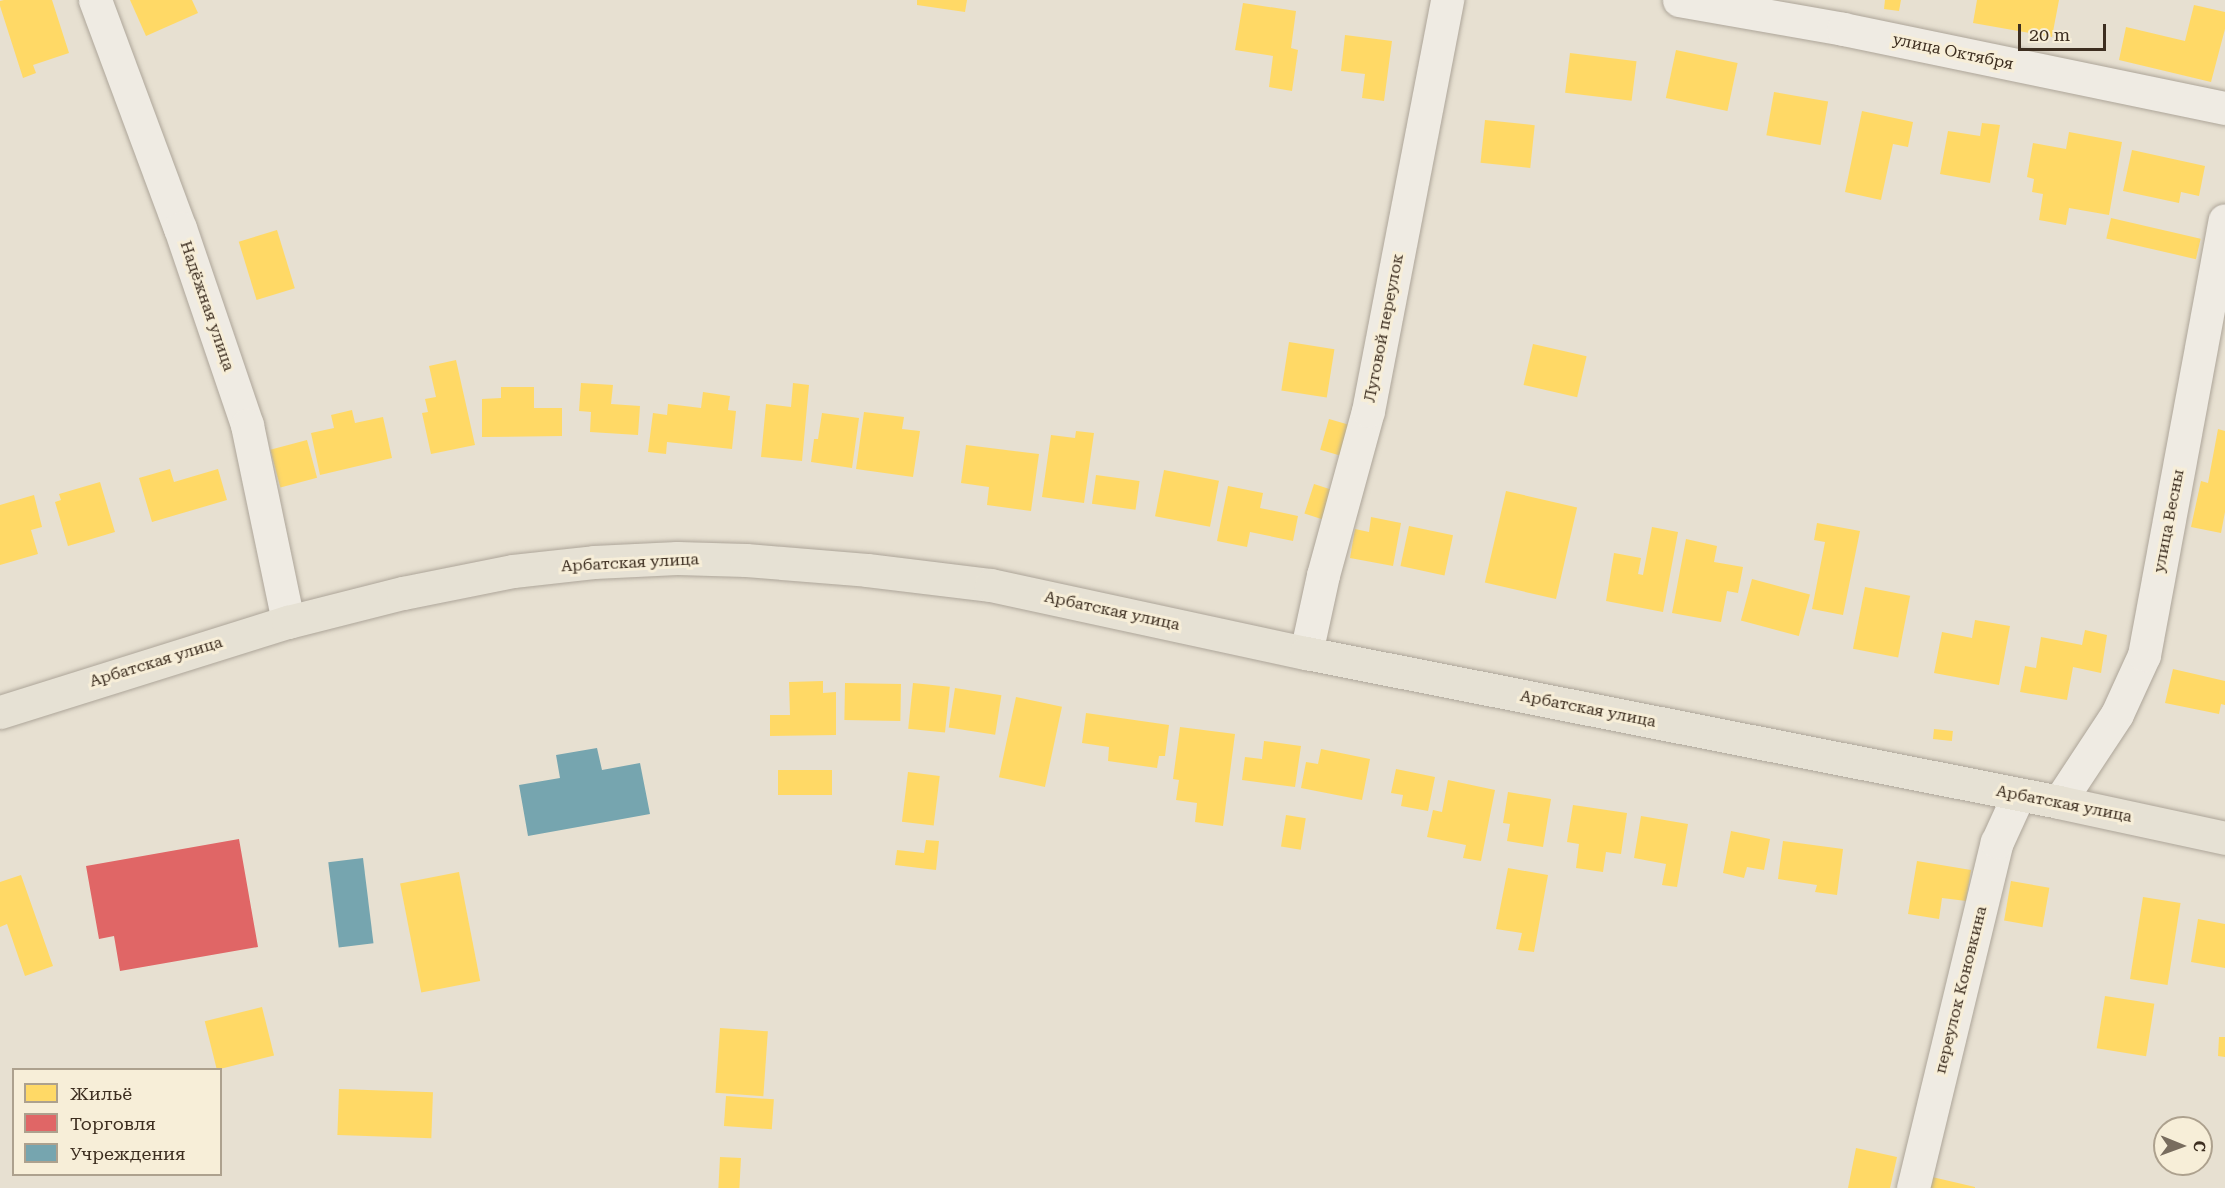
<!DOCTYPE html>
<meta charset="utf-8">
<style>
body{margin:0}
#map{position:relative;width:2225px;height:1188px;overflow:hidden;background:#e7e0d1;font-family:"Roboto Serif",serif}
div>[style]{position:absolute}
.homes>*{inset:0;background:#ffd966;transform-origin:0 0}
.shops>*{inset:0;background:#e06666}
.public>*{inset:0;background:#76a5af;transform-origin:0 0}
.roads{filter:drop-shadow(0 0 2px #ada599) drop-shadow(0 0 2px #ada599)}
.minor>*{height:33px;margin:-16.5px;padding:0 16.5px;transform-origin:16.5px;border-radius:16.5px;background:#efebe3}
.major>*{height:33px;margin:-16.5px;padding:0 16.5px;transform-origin:16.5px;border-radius:16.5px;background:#e6e1d4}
span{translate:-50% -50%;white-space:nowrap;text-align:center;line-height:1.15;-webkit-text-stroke:6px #f7eed8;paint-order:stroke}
.street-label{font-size:16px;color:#3d2e20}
.legend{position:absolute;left:12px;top:1068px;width:210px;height:108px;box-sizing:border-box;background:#f7eed8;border:2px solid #ada18e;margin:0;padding:8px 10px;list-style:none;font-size:18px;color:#3d2e20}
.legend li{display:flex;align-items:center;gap:12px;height:30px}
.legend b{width:30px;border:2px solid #ada18e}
.north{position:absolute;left:2153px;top:1116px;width:60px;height:60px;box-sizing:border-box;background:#f7eed8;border:2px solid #ada18e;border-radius:50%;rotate:91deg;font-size:16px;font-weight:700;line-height:24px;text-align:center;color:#3d2e20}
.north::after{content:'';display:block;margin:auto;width:21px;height:27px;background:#786c5e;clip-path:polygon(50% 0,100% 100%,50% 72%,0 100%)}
.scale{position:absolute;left:2018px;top:24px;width:88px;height:27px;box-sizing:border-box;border:3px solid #3d2e20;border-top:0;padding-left:8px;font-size:18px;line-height:21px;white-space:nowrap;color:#3d2e20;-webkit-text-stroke:4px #f7eed8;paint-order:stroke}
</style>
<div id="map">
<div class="homes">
<i style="clip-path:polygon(4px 0,52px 0,69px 53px,33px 65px,36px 73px,23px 78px,0 6px,0 1px)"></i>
<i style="clip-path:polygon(130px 0,192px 0,198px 13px,146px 36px)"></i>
<i style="clip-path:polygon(917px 0,967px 0,965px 12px,917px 5px)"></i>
<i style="clip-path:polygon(1885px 0,1901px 0,1899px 11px,1884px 9px)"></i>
<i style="clip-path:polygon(1977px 0,2059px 0,2052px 37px,1973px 23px)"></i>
<i style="clip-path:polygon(1243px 3px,1296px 11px,1291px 48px,1298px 50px,1292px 91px,1269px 87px,1273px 56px,1235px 50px)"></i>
<i style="clip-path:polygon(2194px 5px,2225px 12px,2225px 29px,2211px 82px,2119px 60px,2126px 27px,2185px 41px)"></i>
<i style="clip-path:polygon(1345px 35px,1392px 41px,1384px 101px,1362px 98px,1365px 74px,1341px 71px)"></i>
<i style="left:1676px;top:50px;width:63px;height:49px;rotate:12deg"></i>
<i style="left:1570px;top:53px;width:67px;height:40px;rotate:7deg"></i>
<i style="left:1774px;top:92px;width:55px;height:44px;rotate:10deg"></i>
<i style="clip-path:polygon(1862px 111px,1913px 122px,1908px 147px,1893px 144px,1881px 200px,1845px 192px)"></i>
<i style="left:1485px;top:120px;width:50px;height:43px;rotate:6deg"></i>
<i style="clip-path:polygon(1982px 123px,2000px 125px,1990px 183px,1940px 174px,1948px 131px,1980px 136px)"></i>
<i style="clip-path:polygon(2069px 132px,2122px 142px,2109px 215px,2069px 208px,2066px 225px,2039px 220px,2043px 194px,2032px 192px,2034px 179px,2027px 177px,2033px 143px,2066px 149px)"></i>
<i style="clip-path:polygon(2132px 150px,2205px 166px,2199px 196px,2181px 192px,2179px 203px,2123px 191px)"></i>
<i style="left:2111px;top:218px;width:92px;height:21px;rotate:13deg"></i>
<i style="left:277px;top:230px;width:61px;height:40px;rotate:73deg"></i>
<i style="left:1289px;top:342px;width:46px;height:49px;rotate:9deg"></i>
<i style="left:1533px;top:344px;width:55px;height:42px;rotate:13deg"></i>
<i style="clip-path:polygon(456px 360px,475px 445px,431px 454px,422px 413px,428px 412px,425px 399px,436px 397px,429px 366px)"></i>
<i style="clip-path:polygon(581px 383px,613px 385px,611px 404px,640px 406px,638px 435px,590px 432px,591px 412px,579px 411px)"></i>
<i style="clip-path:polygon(793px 383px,809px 385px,802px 461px,761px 457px,766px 404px,791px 407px)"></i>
<i style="clip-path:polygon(501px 387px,534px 387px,534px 408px,562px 408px,562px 436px,482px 437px,482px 399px,501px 398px)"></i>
<i style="clip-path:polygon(703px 392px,730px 396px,728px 410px,736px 411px,732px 449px,667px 442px,666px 454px,648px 452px,653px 413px,667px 415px,668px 404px,701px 408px)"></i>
<i style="clip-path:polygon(352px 410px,355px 423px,383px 417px,392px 458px,320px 475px,311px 433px,334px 428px,331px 415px)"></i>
<i style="clip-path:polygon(864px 412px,904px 417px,902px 429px,920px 431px,913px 477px,856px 469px)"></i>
<i style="clip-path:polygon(822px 413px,859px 418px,852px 468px,811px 462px,814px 439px,818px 439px)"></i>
<i style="left:1329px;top:419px;width:26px;height:32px;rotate:16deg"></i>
<i style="clip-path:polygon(2218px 429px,2225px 431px,2225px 512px,2221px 533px,2191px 527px,2201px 481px,2208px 483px)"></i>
<i style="clip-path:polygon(1076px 431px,1094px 433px,1084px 503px,1042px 497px,1051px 435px,1075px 438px)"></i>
<i style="left:307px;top:440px;width:39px;height:38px;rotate:75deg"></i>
<i style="clip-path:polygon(966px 445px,1039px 454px,1031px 511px,987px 505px,989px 487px,961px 483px)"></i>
<i style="clip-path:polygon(170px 469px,174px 482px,218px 469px,227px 500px,152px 522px,139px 478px)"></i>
<i style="left:1164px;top:470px;width:56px;height:47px;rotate:11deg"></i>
<i style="left:1096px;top:475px;width:44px;height:29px;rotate:8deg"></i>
<i style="clip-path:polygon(100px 482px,115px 532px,68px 546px,55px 502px,61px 500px,59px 494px)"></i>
<i style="left:1314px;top:484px;width:25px;height:31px;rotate:18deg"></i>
<i style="clip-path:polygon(1228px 486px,1263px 493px,1260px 508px,1298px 516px,1293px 541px,1250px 532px,1247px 547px,1217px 541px)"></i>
<i style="left:1506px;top:491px;width:73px;height:94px;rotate:13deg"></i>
<i style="clip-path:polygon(34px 495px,42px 527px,31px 530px,38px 554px,0 565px,0 505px)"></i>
<i style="clip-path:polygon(1371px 517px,1401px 523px,1393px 566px,1350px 558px,1355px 529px,1369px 532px)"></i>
<i style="clip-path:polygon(1817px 523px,1860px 531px,1843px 615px,1812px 609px,1825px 542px,1814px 540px)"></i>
<i style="left:1409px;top:526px;width:45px;height:41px;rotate:12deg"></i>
<i style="clip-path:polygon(1652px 527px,1678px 532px,1663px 612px,1606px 601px,1614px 553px,1641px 558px,1638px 574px,1643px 575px)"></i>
<i style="clip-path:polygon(1686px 539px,1717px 546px,1714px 562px,1743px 567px,1738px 593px,1727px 591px,1721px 622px,1672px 613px)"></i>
<i style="left:1752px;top:579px;width:60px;height:43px;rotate:15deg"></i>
<i style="left:1865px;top:587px;width:46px;height:63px;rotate:11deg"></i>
<i style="clip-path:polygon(1975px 620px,2010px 626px,1999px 685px,1934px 673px,1942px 632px,1972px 638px)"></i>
<i style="clip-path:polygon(2085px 630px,2107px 635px,2101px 673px,2073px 667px,2067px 700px,2020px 692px,2025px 666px,2036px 668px,2041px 637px,2082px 645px)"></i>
<i style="clip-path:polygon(2173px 669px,2225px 681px,2225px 705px,2221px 704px,2219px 714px,2165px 703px)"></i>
<i style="clip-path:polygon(823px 681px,823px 693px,836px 692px,836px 735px,770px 736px,770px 715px,790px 715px,789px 682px)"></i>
<i style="left:845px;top:683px;width:56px;height:37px;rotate:1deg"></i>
<i style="left:913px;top:683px;width:37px;height:46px;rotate:6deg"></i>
<i style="left:955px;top:688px;width:47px;height:40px;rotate:9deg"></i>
<i style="left:1016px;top:697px;width:47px;height:82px;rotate:12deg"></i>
<i style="clip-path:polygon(1086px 713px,1169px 725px,1165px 756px,1159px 756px,1157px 768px,1108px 761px,1109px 747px,1082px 743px)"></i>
<i style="clip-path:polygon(1180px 727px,1235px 734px,1223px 826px,1195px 822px,1197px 803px,1176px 800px,1179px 780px,1173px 779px)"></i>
<i style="left:1934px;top:729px;width:19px;height:10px;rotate:6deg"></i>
<i style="clip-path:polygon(1264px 741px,1301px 746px,1295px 787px,1242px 780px,1245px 757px,1262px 759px)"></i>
<i style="clip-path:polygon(1321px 749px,1370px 759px,1362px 800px,1301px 788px,1306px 762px,1318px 764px)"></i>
<i style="clip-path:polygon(1396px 769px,1435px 777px,1428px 811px,1401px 806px,1403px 795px,1391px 793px)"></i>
<i style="left:832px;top:770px;width:25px;height:54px;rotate:90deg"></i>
<i style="left:908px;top:772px;width:32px;height:50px;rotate:7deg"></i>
<i style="clip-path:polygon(1448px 780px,1495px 790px,1481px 861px,1463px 858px,1466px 845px,1427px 837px,1433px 810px,1442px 812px)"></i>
<i style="clip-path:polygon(1508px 792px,1551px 799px,1543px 847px,1507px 841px,1510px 824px,1503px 823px)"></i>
<i style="clip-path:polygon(1573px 805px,1627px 813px,1621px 854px,1606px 852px,1603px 872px,1576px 868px,1579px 844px,1567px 842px)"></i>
<i style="left:1286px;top:815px;width:20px;height:32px;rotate:9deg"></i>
<i style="clip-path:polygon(1641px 816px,1688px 824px,1677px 887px,1662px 885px,1666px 864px,1634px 858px)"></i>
<i style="clip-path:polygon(1731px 831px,1770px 839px,1764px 870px,1747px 867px,1744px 878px,1723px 873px)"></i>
<i style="clip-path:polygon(926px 840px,939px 841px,936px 870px,895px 865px,897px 850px,924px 853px)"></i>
<i style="clip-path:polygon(1783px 841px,1843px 849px,1837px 895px,1815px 892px,1817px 885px,1778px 879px)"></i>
<i style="clip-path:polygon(1917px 861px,1971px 870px,1966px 901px,1942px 898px,1939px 919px,1908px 914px)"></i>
<i style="clip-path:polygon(1508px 868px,1548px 875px,1534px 952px,1518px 950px,1522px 933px,1496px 929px)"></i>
<i style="left:459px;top:872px;width:111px;height:60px;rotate:79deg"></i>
<i style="clip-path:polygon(21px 875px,53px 966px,25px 976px,7px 924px,0 927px,0 882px)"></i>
<i style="left:2011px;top:881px;width:39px;height:40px;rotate:10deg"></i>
<i style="left:2143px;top:897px;width:38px;height:83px;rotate:9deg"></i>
<i style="clip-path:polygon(2198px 919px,2225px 924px,2225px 968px,2191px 962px)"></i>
<i style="left:2105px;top:996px;width:50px;height:53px;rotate:9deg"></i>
<i style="left:262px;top:1007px;width:50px;height:59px;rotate:76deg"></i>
<i style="left:720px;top:1028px;width:48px;height:65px;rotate:4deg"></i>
<i style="clip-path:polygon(2219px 1037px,2225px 1037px,2225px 1057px,2218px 1056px)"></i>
<i style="left:339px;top:1089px;width:94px;height:46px;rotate:2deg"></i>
<i style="left:726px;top:1096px;width:48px;height:30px;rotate:4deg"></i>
<i style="clip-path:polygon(1856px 1148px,1897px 1157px,1890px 1188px,1848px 1188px)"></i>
<i style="left:720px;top:1157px;width:21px;height:31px;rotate:3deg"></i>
<i style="clip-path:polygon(1928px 1176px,1975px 1187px,1975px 1188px,1925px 1188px)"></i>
</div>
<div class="shops">
<i style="clip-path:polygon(239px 839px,258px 947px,120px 971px,114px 936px,99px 939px,86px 866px)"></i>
</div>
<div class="public">
<i style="clip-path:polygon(597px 748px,602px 770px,640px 763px,650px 814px,528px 836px,519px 785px,560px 778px,556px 755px)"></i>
<i style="left:363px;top:858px;width:86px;height:35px;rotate:83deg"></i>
</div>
<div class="roads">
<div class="minor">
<i style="left:95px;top:0;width:243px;rotate:69.6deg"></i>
<i style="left:180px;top:228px;width:208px;rotate:71.2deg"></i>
<i style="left:247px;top:425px;width:201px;rotate:78.2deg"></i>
<i style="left:1679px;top:0;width:167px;rotate:10deg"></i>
<i style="left:1843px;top:29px;width:390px;rotate:11.7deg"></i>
<i style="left:1306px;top:653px;width:80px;rotate:-77.7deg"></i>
<i style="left:1323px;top:575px;width:170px;rotate:-74.7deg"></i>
<i style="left:1368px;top:411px;width:419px;rotate:-79.1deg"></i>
<i style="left:2059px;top:802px;width:105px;rotate:-56.6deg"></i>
<i style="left:2117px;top:714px;width:65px;rotate:-65.4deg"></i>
<i style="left:2144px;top:655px;width:442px;rotate:-79.5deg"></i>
<i style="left:1913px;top:1188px;width:356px;rotate:-76.4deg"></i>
<i style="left:1997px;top:842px;width:51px;rotate:-65.5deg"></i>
</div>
<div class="major">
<i style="left:0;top:712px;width:302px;rotate:-17.4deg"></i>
<i style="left:288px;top:622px;width:119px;rotate:-14.2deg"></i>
<i style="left:403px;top:593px;width:112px;rotate:-11.3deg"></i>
<i style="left:513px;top:571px;width:81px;rotate:-6.3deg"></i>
<i style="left:594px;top:562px;width:83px;rotate:-2.8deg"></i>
<i style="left:677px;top:558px;width:69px;rotate:1.7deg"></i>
<i style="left:746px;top:560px;width:121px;rotate:4.7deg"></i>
<i style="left:867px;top:570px;width:125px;rotate:6.9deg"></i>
<i style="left:991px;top:585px;width:322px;rotate:12.2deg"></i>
<i style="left:1306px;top:653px;width:768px;rotate:11.19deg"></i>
<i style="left:2059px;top:802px;width:170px;rotate:12.2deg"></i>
</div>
</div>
<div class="street-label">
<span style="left:1953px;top:52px;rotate:12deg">улица Октября</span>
<span style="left:207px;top:306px;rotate:71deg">Надёжная улица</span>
<span style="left:1384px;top:328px;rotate:-79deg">Луговой переулок</span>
<span style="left:2169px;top:521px;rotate:-79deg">улица Весны</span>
<span style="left:630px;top:563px;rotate:-3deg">Арбатская улица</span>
<span style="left:1112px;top:611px;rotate:12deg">Арбатская улица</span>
<span style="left:156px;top:662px;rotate:-17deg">Арбатская улица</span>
<span style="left:1588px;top:709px;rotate:11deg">Арбатская улица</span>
<span style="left:2064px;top:804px;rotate:11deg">Арбатская улица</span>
<span style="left:1961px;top:990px;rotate:-76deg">переулок Коновкина</span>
</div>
<ul class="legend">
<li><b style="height:16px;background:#ffd966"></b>Жильё</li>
<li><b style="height:16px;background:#e06666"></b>Торговля</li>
<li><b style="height:16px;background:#76a5af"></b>Учреждения</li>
</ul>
<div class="north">С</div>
<div class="scale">20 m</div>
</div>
